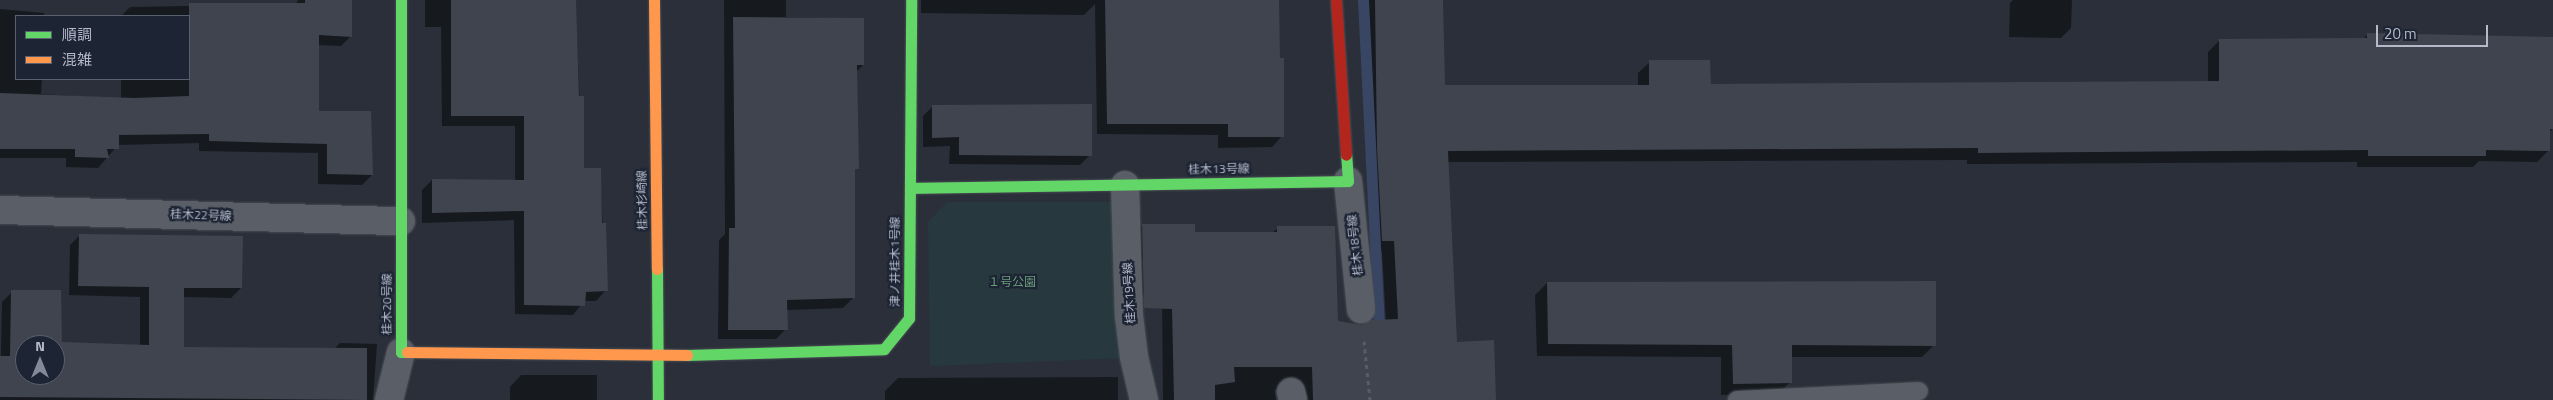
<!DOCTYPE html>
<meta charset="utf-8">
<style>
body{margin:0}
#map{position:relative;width:2553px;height:400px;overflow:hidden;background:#2a2f39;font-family:"Titillium Web","Noto Sans JP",sans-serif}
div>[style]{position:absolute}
.green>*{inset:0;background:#27393f}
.shadow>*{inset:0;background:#0007}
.stream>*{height:11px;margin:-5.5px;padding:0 5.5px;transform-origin:5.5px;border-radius:5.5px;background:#384664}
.building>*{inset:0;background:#40444e}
.path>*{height:3px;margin-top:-1.5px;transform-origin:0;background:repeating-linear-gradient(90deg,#585c64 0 4px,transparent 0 8px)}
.roads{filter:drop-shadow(0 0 1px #484c53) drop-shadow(0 0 1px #484c53)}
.lane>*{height:18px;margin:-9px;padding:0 9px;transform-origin:9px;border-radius:9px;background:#5a5e67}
.street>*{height:28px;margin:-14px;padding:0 14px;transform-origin:14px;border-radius:14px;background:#5a5e67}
.fast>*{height:11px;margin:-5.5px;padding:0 5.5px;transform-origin:5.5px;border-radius:5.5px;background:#63d668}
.slow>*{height:11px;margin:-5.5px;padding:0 5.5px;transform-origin:5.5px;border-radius:5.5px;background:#ff974d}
.jam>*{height:11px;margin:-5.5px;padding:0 5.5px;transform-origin:5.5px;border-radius:5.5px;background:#b3261e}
span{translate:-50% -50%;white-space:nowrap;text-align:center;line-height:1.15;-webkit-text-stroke:4.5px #1d2434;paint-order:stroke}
.street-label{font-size:12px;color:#b4baca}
.park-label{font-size:12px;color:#6b9b7c}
.legend{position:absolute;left:15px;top:15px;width:175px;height:65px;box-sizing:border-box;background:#1d2434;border:1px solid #596070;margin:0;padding:6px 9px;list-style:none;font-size:15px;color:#b4baca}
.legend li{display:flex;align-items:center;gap:10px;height:25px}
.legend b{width:25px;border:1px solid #596070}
.north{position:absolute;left:15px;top:335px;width:50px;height:50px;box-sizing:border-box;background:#1d2434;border:1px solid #596070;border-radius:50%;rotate:0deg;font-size:14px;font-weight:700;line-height:20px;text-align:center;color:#b4baca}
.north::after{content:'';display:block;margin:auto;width:18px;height:22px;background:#848997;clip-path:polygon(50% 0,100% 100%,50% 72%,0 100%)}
.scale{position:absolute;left:2376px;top:25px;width:112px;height:22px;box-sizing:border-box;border:2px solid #b4baca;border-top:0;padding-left:6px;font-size:15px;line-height:18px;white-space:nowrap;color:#b4baca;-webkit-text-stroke:4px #1d2434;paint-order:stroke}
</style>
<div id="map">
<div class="green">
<i style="clip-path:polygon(947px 202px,1117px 202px,1123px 358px,930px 366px,928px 222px)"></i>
</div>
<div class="shadow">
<i style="clip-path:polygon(298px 0,351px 0,351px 36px,341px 46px,318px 45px,318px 113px,372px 175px,362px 185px,318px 184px,318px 153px,199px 151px,199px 143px,118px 145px,98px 168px,66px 167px,66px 158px,0 158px,0 180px,0 9px,44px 13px,44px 16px,16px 16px,16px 79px,42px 79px,41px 94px,121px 99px,121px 79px,189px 79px,189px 16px,121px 16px,130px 7px,296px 4px)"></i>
<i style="clip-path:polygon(425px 0,575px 0,583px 169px,600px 169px,606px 290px,596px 301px,584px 301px,573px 315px,515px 314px,514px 220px,422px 223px,422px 190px,432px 180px,515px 182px,515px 126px,442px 126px,441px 27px,425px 27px)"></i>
<i style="clip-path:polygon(724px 0,786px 0,786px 17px,863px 19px,863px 65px,856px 72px,853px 298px,843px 308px,786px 310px,786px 329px,776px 339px,718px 339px,719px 240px,725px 234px)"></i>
<i style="clip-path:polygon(921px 0,1277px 0,1282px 136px,1272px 147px,1218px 148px,1218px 135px,1097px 134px,1095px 4px,1084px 15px,921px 13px)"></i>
<i style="clip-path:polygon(1364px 0,1442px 0,1443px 87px,1638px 86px,1638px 73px,1650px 62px,1710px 85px,2208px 82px,2208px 52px,2220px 40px,2363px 39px,2368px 34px,2552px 129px,2549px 133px,2548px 151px,2537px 162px,2479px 161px,2473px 167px,2357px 167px,2357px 162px,1967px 164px,1967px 160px,1447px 162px,1456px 343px,1495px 400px,1294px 400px,1283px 388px,1275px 390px,1276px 400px,1163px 400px,1162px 295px,1132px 295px,1131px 237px,1142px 225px,1194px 233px,1272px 233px,1278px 228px,1336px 322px,1362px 326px,1386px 321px,1382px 252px,1371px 252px,1366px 160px)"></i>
<i style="clip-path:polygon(2013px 0,2072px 0,2071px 28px,2061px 38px,2009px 37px,2010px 3px)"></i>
<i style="clip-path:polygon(933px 106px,1090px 155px,1080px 165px,949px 164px,950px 146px,923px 147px,923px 116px)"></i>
<i style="clip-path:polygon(evenodd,80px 235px,241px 288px,231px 298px,183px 297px,183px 348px,334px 349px,340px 343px,377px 344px,373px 400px,0 400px,2px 302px,12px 292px,60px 343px,140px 346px,140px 297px,69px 295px,70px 245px,80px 235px,25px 345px,55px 345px,55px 375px,25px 375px,25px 345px)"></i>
<i style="clip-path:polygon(1547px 283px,1934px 345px,1922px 357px,1790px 357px,1790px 382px,1778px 394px,1721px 395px,1721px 357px,1537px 356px,1535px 295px)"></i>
<i style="clip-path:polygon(521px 375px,597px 375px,597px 400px,510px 400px,510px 387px)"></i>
<i style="clip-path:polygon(1118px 377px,1118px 400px,885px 400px,885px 391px,898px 378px)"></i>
</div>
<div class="stream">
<i style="left:1363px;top:0;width:333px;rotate:87.2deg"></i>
</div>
<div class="building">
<i style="clip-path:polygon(305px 0,352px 0,352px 37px,319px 35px,319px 111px,371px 111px,373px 175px,327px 174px,327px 144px,209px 141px,209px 134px,119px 135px,119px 149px,107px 149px,109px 158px,75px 157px,75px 149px,0 149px,0 93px,134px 98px,189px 96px,189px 3px,305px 3px)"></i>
<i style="clip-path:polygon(451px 0,576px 0,579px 96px,584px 96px,584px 168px,601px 168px,602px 223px,606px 223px,608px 291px,586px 292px,585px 306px,524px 305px,524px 211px,432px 213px,432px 179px,524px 180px,524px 116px,451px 116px)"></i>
<i style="clip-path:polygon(1105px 0,1279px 0,1280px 58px,1284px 58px,1284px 137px,1228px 137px,1228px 124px,1107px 124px)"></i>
<i style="clip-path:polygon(1375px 0,1443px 0,1445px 85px,1649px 85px,1649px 60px,1710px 60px,1711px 84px,2219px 81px,2219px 39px,2367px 38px,2367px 33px,2553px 37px,2553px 129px,2550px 129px,2550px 151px,2486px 150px,2486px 156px,2368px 156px,2368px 150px,1978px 153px,1978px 148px,1448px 151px,1457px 342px,1494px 340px,1496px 400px,1313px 400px,1312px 367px,1234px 367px,1235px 382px,1215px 385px,1215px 400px,1174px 400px,1172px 309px,1144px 308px,1142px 224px,1195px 224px,1195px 232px,1277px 232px,1277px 226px,1335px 226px,1338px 321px,1362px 325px,1372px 320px,1398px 319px,1394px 241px,1382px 241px,1377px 148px)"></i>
<i style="clip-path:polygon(733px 17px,864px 18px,864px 65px,857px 65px,859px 169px,855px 169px,855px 298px,787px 300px,788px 330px,728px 330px,729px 228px,735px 228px)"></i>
<i style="clip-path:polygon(1092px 104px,1092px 156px,959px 155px,959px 137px,932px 138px,932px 105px)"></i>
<i style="clip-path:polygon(evenodd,79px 234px,243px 236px,242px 288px,184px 288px,184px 347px,367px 348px,367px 400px,0 397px,0 356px,10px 356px,11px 290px,61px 290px,62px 342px,149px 345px,149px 287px,78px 286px,79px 234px,25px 345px,55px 345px,55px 375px,25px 375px,25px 345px)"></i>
<i style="clip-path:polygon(1936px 281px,1936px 346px,1792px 345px,1792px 383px,1733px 384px,1732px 345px,1548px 344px,1547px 282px)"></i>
</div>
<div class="path">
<i style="left:1364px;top:341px;width:59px;rotate:84.2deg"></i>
</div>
<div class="roads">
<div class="lane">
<i style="left:1737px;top:400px;width:182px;rotate:-2.8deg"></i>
</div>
<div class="street">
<i style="left:1348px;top:181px;width:129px;rotate:84.2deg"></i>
<i style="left:1125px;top:185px;width:131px;rotate:88.3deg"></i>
<i style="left:1129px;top:316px;width:41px;rotate:83deg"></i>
<i style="left:1134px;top:357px;width:44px;rotate:76.9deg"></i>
<i style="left:0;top:210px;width:401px;rotate:1.6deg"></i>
<i style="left:1291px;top:392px;width:8px;rotate:76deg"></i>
<i style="left:389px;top:400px;width:49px;rotate:-76deg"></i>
</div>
<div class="fast">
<i style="left:401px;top:0;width:352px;rotate:90deg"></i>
<i style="left:401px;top:352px;width:6px"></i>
<i style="left:910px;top:188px;width:438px;rotate:-0.9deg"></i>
<i style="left:1348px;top:181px;width:26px;rotate:-94deg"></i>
<i style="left:657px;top:269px;width:131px;rotate:89.6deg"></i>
<i style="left:687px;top:355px;width:197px;rotate:-1.7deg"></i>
<i style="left:884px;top:349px;width:40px;rotate:-51deg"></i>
<i style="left:909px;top:318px;width:318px;rotate:-89.6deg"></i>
</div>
<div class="slow">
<i style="left:654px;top:0;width:269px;rotate:89.4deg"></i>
<i style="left:407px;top:352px;width:280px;rotate:0.6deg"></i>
</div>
<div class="jam">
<i style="left:1336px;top:0;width:155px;rotate:86.3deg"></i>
</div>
</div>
<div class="street-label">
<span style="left:1219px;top:169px;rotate:-1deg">桂木13号線</span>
<span style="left:642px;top:200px;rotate:-91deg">桂木杉崎線</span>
<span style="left:201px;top:215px;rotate:2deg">桂木22号線</span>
<span style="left:1355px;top:245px;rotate:-96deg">桂木18号線</span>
<span style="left:895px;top:262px;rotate:-90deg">津ノ井桂木1号線</span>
<span style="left:1129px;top:293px;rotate:-93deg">桂木19号線</span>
<span style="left:387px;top:304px;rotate:-90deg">桂木20号線</span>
</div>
<div class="park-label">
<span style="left:1012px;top:282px">１号公園</span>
</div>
<ul class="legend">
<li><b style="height:6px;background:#63d668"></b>順調</li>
<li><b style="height:6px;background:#ff974d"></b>混雑</li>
</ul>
<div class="north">N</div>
<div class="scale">20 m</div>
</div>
